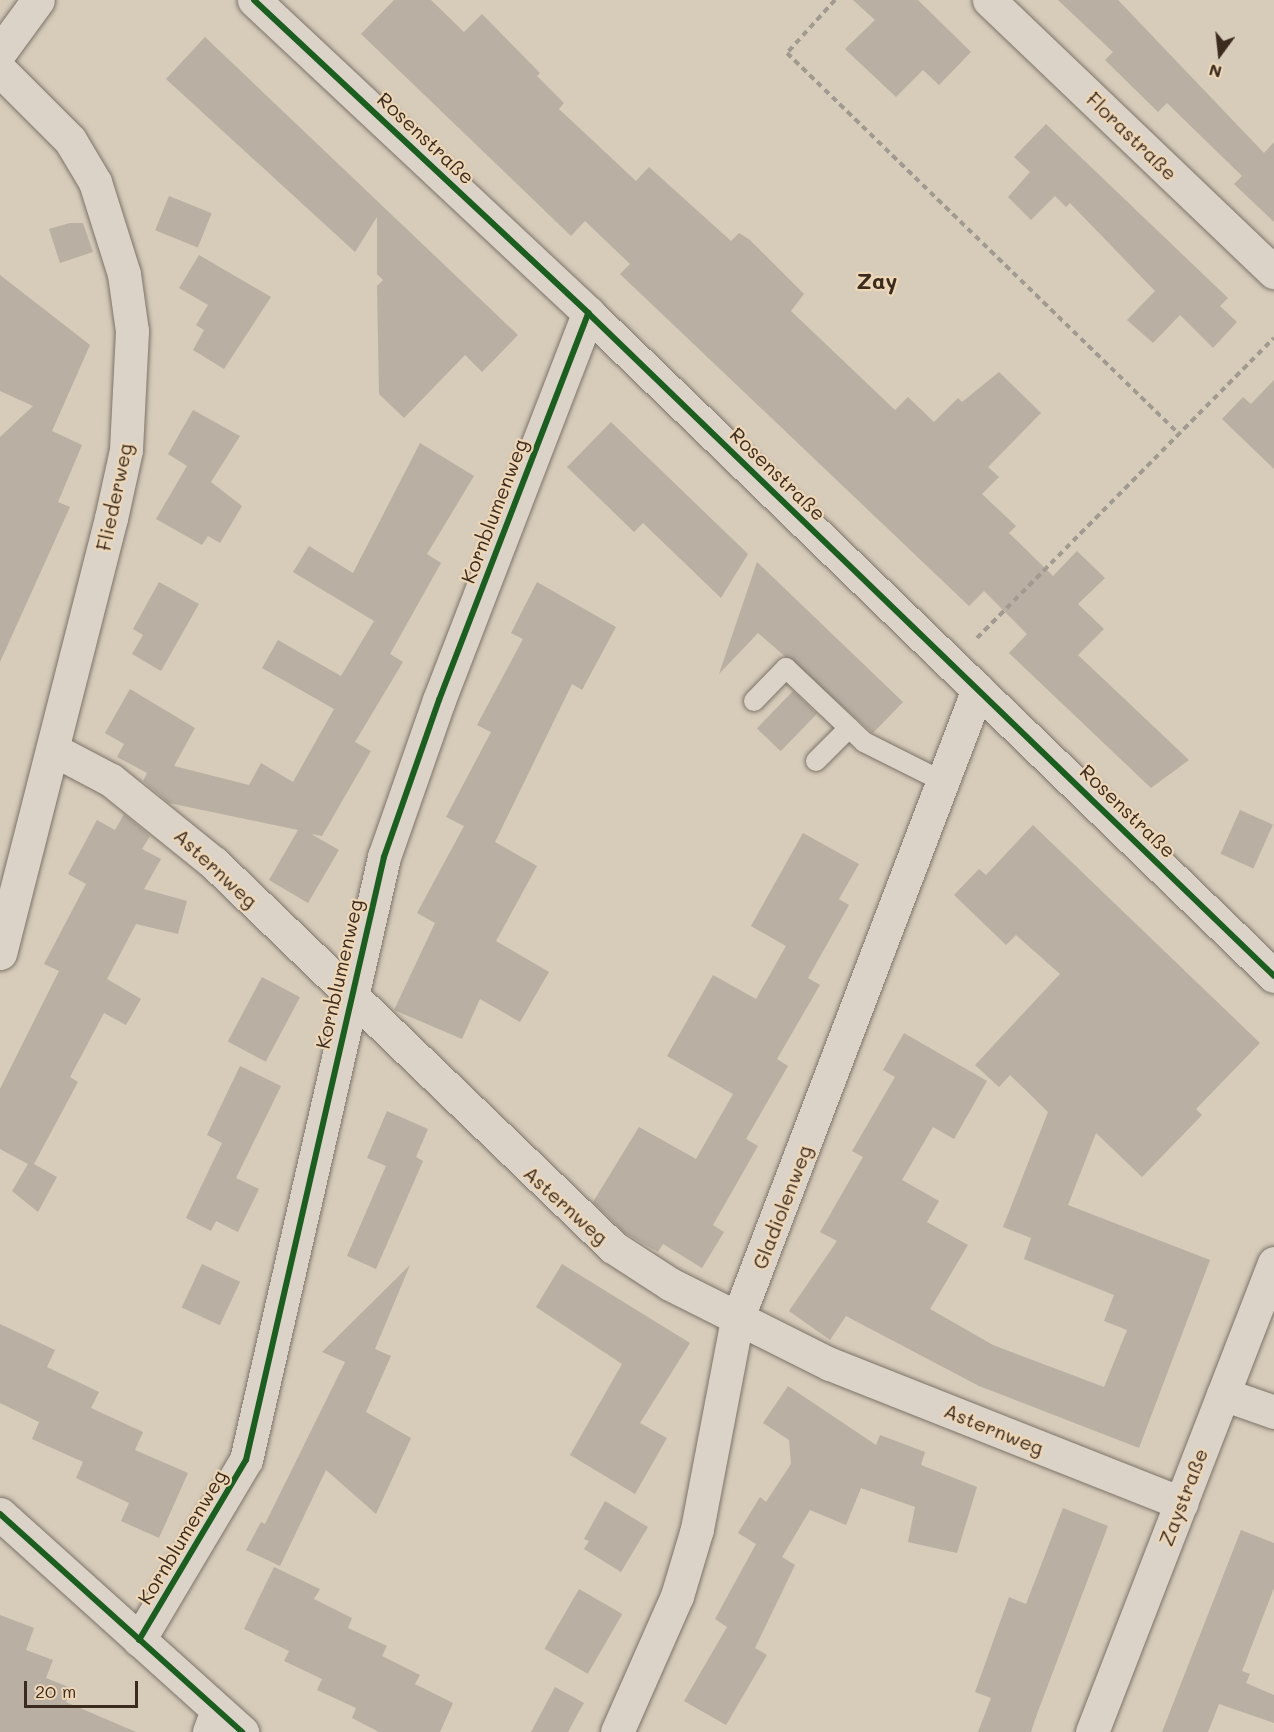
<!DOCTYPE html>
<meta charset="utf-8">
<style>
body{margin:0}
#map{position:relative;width:1274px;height:1732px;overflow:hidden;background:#d7cbba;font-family:Mali,sans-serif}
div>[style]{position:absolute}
.building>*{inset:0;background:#b9afa2;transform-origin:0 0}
.path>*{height:4px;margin-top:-2px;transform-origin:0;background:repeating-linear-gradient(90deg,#a19a90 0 6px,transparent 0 10.5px)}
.roads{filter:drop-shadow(0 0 2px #7c7469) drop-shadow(0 0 2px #7c7469)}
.service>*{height:20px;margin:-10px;padding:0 10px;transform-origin:10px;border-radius:10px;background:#dbd3c7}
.minor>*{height:33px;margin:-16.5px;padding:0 16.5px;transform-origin:16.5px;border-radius:16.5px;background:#dbd3c7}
.tertiary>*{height:33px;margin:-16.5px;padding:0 16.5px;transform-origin:16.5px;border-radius:16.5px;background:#dbd3c7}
.cycleway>*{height:6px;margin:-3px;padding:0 3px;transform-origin:3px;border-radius:3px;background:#1b5e20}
span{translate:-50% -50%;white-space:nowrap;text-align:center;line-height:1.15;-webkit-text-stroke:4.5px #eed7b7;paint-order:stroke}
.street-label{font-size:20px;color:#3b2a1e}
.quarter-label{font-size:22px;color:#3b2a1e;font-weight:700}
.north{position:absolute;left:1190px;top:24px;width:60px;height:60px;-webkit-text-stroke:4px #eed7b7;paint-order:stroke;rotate:195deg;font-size:16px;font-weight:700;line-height:24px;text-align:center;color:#3b2a1e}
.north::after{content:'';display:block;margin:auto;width:21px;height:27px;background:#3b2a1e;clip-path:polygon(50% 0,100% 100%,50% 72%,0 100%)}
.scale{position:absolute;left:24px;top:1681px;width:114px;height:27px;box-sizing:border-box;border:3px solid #3b2a1e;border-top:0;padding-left:8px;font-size:18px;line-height:21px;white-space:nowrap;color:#3b2a1e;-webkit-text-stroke:4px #eed7b7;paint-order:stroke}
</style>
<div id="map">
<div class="building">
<i style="clip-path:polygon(394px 0,431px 0,464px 32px,482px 14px,540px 73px,537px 76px,564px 103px,559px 109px,636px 181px,649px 167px,731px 241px,739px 233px,750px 240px,804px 294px,791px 311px,895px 410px,908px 397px,934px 422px,958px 398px,962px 402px,999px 372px,1041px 413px,988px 467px,999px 477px,982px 494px,1016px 526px,1009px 533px,1053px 576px,1077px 551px,1105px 578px,1078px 604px,1104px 629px,1078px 655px,1189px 760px,1151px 788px,1009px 653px,1027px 634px,984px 591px,969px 606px,620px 274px,630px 264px,585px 221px,571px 236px,516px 183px,361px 34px)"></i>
<i style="clip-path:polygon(853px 0,918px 0,971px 52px,939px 85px,923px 70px,896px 97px,845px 49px,875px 20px)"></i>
<i style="clip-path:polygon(1058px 0,1118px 0,1264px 153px,1274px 142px,1274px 222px,1234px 184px,1242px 176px,1167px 103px,1158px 112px,1105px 60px,1113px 52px)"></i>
<i style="clip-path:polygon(205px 37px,518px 335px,482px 372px,465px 355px,404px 418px,379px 394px,377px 286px,383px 280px,377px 274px,377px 217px,355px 252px,166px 79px)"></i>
<i style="clip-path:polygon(1046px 124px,1228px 298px,1220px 306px,1237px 322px,1213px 348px,1180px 315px,1153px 343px,1127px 320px,1155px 291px,1070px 203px,1066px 207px,1055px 196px,1031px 220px,1008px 197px,1030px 172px,1014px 157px)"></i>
<i style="left:169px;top:196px;width:46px;height:37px;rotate:22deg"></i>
<i style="clip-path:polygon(70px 223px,83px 223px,93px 252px,60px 263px,49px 229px)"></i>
<i style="clip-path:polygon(199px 255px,271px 297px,224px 369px,193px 350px,204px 330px,196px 325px,208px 305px,179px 288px)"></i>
<i style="clip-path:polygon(0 275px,90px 345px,52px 431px,82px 445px,58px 502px,70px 507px,0 662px,0 437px,33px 406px,0 391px)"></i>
<i style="clip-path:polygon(1274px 380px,1274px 469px,1222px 419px,1243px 397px,1251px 404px)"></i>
<i style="clip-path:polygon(193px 410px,240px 436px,211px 482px,242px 506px,220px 543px,208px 536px,202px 545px,156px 519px,187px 466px,168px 454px)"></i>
<i style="clip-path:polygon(611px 422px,748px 554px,721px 598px,643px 523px,634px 532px,567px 467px)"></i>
<i style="clip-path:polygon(420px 443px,474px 476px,427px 554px,441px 563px,390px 654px,403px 662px,355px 742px,371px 751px,322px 836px,311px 834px,339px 850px,308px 903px,269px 880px,298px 830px,169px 803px,143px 781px,147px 773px,117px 757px,124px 744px,105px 733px,130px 689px,195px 728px,174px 766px,249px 785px,261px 763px,293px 782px,334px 709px,262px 668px,278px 640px,341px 676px,374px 621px,293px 572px,309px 546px,353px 573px)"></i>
<i style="clip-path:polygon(757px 562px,903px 702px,873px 733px,758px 633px,719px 674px)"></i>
<i style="clip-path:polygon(159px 582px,199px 604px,161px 671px,132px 654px,143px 635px,133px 629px)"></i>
<i style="clip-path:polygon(537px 582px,616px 627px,582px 690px,572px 684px,495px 842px,537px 866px,496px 941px,549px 972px,520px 1022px,480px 999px,462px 1039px,394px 1010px,435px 923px,417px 913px,464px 826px,446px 817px,491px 732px,477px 725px,523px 639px,511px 633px)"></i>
<i style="left:793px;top:691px;width:33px;height:52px;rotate:44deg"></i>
<i style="left:1240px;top:810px;width:36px;height:48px;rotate:24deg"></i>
<i style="clip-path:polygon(124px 814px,150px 836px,142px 849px,161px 859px,144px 889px,187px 901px,178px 934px,136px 924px,107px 979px,141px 999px,126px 1025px,104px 1013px,70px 1077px,78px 1082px,34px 1164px,57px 1177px,38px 1212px,12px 1191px,28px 1164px,0 1149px,0 1089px,59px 971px,44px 964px,86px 884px,68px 874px,97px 820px,115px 830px)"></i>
<i style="clip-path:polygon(1033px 825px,1260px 1043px,1196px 1109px,1202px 1115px,1142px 1177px,1096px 1133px,1068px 1205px,1210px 1260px,1139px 1448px,979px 1386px,846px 1316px,830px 1340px,789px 1311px,837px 1241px,820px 1232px,863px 1157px,852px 1151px,895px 1077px,883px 1070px,904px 1033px,987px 1081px,954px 1139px,933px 1127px,902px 1180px,939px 1201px,927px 1222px,968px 1245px,930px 1309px,993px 1345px,1104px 1387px,1127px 1330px,1104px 1321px,1114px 1295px,1024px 1259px,1031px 1238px,1003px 1227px,1048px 1112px,1010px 1075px,999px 1087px,975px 1065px,1060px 974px,1016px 935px,1006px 945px,954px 895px,979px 869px,986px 875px)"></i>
<i style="clip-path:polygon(803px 833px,859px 864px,839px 899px,849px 905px,808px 978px,820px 985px,777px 1059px,788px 1066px,746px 1139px,758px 1146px,713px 1225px,724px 1232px,702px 1268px,663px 1244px,658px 1252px,625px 1233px,593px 1202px,639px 1127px,696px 1159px,733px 1094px,667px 1056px,713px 975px,756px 999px,786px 946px,751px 926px)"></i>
<i style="left:262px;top:977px;width:43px;height:73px;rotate:28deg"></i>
<i style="clip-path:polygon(240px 1066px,281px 1086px,236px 1178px,259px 1189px,238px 1232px,216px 1221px,211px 1231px,186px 1218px,222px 1143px,207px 1135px)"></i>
<i style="clip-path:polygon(387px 1111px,428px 1129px,416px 1157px,423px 1161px,376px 1269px,347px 1256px,386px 1166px,367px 1158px)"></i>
<i style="left:202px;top:1264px;width:42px;height:48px;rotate:25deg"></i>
<i style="clip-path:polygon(562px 1264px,690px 1343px,640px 1423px,667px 1438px,635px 1494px,570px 1455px,622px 1364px,536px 1307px)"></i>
<i style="clip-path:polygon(410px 1265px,375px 1349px,391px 1356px,366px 1412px,411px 1438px,376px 1514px,326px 1470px,280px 1566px,246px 1550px,261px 1522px,265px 1524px,345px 1362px,322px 1352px)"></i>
<i style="clip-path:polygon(0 1324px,55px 1350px,47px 1367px,99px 1392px,91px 1408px,143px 1432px,135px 1450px,188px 1473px,159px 1538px,121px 1521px,129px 1503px,76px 1478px,83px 1462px,32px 1439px,39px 1422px,0 1403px)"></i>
<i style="clip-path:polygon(788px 1386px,876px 1445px,880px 1435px,925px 1452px,921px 1465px,977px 1487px,957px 1553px,908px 1542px,915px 1507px,861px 1488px,846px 1525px,810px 1510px,782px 1557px,795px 1565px,755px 1648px,767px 1655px,726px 1725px,684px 1701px,727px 1627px,715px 1619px,756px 1544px,738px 1533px,760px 1497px,766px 1502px,791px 1464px,789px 1440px,763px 1423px)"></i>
<i style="clip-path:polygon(605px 1501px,648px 1527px,621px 1572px,584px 1549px,589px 1541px,584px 1539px)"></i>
<i style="clip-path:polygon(1063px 1508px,1108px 1526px,1037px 1714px,1031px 1732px,978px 1732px,991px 1698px,975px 1692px,1009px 1597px,1026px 1604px)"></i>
<i style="clip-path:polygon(1241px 1530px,1274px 1543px,1274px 1588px,1242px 1671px,1250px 1674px,1246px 1683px,1274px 1695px,1274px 1723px,1219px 1704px,1208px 1732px,1162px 1732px)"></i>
<i style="clip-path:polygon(274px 1567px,320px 1589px,314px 1599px,352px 1618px,348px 1628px,387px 1646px,382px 1656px,420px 1675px,415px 1684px,453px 1703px,440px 1732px,379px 1732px,352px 1718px,356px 1708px,317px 1690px,322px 1679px,284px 1661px,289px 1651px,244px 1629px)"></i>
<i style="left:579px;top:1589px;width:50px;height:69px;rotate:30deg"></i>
<i style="clip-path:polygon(0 1615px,34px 1628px,26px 1650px,53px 1660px,46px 1678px,71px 1688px,66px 1702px,136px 1732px,0 1732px)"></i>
<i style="clip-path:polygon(555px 1687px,584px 1703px,576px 1717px,568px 1732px,531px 1732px)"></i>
</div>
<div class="path">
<i style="left:835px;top:0;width:72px;rotate:132.2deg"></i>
<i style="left:787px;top:53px;width:544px;rotate:44.18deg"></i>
<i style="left:977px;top:638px;width:422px;rotate:-45.3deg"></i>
</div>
<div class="roads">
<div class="service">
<i style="left:754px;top:701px;width:46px;rotate:-45.9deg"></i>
<i style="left:786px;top:668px;width:108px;rotate:43.5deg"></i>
<i style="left:864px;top:742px;width:89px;rotate:26.6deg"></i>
<i style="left:816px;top:761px;width:47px;rotate:-45deg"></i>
</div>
<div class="minor">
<i style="left:254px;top:0;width:458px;rotate:43.1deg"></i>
<i style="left:588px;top:313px;width:954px;rotate:44.02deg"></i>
<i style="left:989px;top:0;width:394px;rotate:43.7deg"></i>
<i style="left:0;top:52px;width:64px;rotate:-53.8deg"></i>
<i style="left:0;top:70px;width:99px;rotate:45deg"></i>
<i style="left:70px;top:140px;width:49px;rotate:59.2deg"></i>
<i style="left:95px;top:182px;width:96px;rotate:72.5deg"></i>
<i style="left:124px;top:274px;width:58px;rotate:82deg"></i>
<i style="left:132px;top:331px;width:119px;rotate:92.9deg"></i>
<i style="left:126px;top:450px;width:70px;rotate:102.4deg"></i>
<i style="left:111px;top:518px;width:449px;rotate:104.3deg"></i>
<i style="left:54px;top:750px;width:64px;rotate:27.8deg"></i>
<i style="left:111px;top:780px;width:132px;rotate:38.9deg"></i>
<i style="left:214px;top:863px;width:554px;rotate:43.9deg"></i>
<i style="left:613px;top:1247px;width:68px;rotate:33deg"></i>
<i style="left:670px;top:1284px;width:179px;rotate:26.6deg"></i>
<i style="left:830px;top:1364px;width:378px;rotate:21.6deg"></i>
<i style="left:1223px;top:1394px;width:54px;rotate:19.4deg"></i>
<i style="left:139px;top:1640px;width:209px;rotate:-59.3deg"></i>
<i style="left:246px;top:1460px;width:619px;rotate:-77.11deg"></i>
<i style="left:384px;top:857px;width:166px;rotate:-70.7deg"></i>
<i style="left:439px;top:700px;width:415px;rotate:-68.9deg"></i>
<i style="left:209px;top:1732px;width:23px;rotate:-70deg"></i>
<i style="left:617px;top:1732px;width:149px;rotate:-66.2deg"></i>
<i style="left:677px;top:1596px;width:70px;rotate:-73.4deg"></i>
<i style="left:697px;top:1529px;width:213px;rotate:-79.2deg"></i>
<i style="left:737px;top:1320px;width:675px;rotate:-69.1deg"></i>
<i style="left:1092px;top:1732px;width:503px;rotate:-68.79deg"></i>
</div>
<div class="tertiary">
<i style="left:0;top:1514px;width:326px;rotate:42deg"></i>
</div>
</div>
<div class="cycleway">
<i style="left:254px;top:0;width:458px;rotate:43.1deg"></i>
<i style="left:588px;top:313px;width:954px;rotate:44.02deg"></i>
<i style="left:0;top:1514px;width:326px;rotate:42deg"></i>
<i style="left:139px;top:1640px;width:209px;rotate:-59.3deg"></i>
<i style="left:246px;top:1460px;width:619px;rotate:-77.11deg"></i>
<i style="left:384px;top:857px;width:166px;rotate:-70.7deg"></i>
<i style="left:439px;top:700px;width:415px;rotate:-68.9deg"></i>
</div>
<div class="street-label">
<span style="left:1132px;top:136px;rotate:44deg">Florastraße</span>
<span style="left:426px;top:138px;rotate:43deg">Rosenstraße</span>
<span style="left:778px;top:474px;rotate:44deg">Rosenstraße</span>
<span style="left:114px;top:497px;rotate:-78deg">Fliederweg</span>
<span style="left:494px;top:511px;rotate:-69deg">Kornblumenweg</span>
<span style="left:1128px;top:811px;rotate:44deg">Rosenstraße</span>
<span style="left:216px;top:868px;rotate:43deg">Asternweg</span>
<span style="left:339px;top:974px;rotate:-77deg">Kornblumenweg</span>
<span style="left:566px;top:1205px;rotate:42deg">Asternweg</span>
<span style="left:782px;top:1207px;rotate:-69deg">Gladiolenweg</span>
<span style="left:994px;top:1429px;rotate:22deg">Asternweg</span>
<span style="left:1183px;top:1497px;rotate:-69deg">Zaystraße</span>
<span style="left:182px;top:1537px;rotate:-59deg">Kornblumenweg</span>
</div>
<div class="quarter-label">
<span style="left:877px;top:281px">Zay</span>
</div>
<div class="north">N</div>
<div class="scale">20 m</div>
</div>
